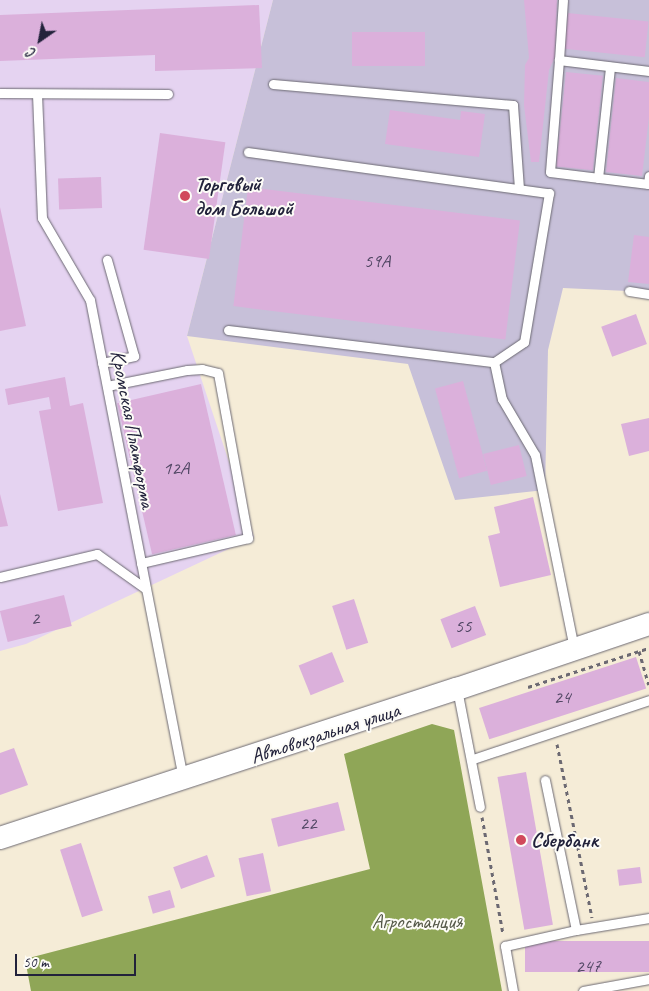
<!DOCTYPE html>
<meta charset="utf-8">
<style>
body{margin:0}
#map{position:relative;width:649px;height:991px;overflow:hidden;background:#f5ecd7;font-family:Caveat,sans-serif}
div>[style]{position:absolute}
.built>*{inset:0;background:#e5d3f1}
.industrial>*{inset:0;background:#c7c0d9}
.forest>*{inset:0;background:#8fa657}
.building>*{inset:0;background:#dbb0db;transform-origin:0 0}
.path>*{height:3px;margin-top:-1.5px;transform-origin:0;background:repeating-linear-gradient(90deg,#6c6972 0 4px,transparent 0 8px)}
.roads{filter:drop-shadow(0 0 1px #6c6972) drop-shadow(0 0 1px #6c6972)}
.service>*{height:9px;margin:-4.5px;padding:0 4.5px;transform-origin:4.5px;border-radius:4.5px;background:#fff}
.tertiary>*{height:22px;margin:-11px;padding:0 11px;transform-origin:11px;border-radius:11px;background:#fff}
.dots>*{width:14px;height:14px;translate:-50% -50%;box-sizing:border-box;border:2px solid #fdfcf7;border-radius:50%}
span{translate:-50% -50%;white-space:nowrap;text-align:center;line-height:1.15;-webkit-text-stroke:4px #fdfcf7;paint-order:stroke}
.number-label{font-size:19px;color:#504663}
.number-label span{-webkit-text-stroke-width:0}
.poi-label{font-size:21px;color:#22223b;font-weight:700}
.left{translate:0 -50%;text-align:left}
.street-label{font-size:21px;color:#22223b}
.park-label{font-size:21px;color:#555948}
.north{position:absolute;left:15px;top:15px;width:50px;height:50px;-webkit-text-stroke:4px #fdfcf7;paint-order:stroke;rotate:213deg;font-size:14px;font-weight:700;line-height:20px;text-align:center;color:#22223b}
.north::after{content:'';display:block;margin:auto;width:18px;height:22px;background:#22223b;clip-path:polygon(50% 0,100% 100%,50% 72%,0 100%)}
.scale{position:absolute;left:15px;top:954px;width:121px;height:22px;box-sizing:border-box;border:2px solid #22223b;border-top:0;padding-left:6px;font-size:15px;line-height:18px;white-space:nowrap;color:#22223b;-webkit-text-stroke:4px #fdfcf7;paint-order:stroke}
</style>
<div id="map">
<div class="built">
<i style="clip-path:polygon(0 0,273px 0,187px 336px,254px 537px,26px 644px,0 651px)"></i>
</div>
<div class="industrial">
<i style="clip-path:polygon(273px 0,649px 0,649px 292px,563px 288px,548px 350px,545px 490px,455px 500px,408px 364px,187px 336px)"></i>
</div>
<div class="forest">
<i style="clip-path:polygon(432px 724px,454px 730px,502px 991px,31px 991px,25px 959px,370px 869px,344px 754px)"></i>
</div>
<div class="building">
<i style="clip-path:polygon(524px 0,557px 0,555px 57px,549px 70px,539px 162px,531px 162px,524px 105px,525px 65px,529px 58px)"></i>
<i style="clip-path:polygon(259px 5px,262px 68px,155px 71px,155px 55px,0 61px,0 15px)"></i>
<i style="left:568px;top:13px;width:81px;height:36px;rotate:6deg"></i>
<i style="left:425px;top:32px;width:34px;height:73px;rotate:90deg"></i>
<i style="left:566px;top:72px;width:37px;height:95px;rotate:6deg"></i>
<i style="clip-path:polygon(616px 78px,649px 82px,649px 117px,642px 176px,606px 172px)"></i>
<i style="clip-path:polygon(390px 110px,460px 120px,461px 111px,485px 114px,479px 157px,385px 144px)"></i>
<i style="left:160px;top:133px;width:66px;height:118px;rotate:8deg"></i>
<i style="left:101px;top:177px;width:31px;height:43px;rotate:88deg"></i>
<i style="left:248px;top:187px;width:274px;height:120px;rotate:7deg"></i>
<i style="clip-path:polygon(0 207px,26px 326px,0 331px)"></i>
<i style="clip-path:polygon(634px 235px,649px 237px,649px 284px,628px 282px)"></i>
<i style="left:636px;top:314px;width:32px;height:37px;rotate:70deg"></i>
<i style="clip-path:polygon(65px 377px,70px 406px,83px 403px,103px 503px,58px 511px,39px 411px,51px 409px,49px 397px,8px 405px,5px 389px)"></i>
<i style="left:463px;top:381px;width:93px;height:29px;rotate:75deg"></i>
<i style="left:201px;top:384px;width:155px;height:86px;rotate:77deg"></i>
<i style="clip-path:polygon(649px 418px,649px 451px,629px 456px,621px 424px)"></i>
<i style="left:519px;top:445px;width:32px;height:37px;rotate:76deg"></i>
<i style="clip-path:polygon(0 494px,8px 526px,0 527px)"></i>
<i style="clip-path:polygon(533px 497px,551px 575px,500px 587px,488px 536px,500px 533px,494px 507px)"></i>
<i style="left:64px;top:595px;width:32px;height:66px;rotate:76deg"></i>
<i style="left:354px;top:599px;width:46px;height:23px;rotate:72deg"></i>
<i style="left:475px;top:606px;width:31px;height:37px;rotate:69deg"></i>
<i style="left:332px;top:652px;width:32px;height:36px;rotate:68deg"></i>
<i style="left:636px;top:657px;width:33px;height:165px;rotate:72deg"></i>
<i style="clip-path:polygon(14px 748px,28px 785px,0 795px,0 753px)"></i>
<i style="left:526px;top:772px;width:155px;height:29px;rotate:80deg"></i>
<i style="left:338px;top:802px;width:29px;height:69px;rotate:76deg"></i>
<i style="left:81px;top:843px;width:71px;height:22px;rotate:72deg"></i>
<i style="left:263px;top:853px;width:39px;height:25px;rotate:78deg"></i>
<i style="left:207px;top:855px;width:23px;height:36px;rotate:70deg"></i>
<i style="left:640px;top:867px;width:16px;height:23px;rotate:83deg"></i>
<i style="left:170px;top:890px;width:18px;height:23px;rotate:74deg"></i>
<i style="left:649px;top:941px;width:31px;height:124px;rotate:90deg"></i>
</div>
<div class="path">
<i style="left:639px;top:651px;width:35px;rotate:74deg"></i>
<i style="left:528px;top:687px;width:127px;rotate:-17.9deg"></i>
<i style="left:557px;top:744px;width:177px;rotate:78.6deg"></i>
<i style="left:482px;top:817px;width:119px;rotate:79.8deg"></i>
</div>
<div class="roads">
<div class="service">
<i style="left:559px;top:60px;width:60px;rotate:-86.2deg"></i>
<i style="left:649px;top:71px;width:91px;rotate:-173deg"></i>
<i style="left:559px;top:60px;width:112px;rotate:94.6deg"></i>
<i style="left:550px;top:172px;width:99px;rotate:7deg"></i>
<i style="left:648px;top:184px;width:8px;rotate:-83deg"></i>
<i style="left:273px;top:84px;width:241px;rotate:5deg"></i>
<i style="left:513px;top:105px;width:84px;rotate:85.9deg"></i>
<i style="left:0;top:93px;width:168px;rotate:0.3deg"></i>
<i style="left:37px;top:94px;width:124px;rotate:87.7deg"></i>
<i style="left:42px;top:218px;width:95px;rotate:59.7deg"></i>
<i style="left:90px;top:300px;width:487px;rotate:79deg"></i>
<i style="left:248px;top:152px;width:304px;rotate:7.8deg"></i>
<i style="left:549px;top:193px;width:151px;rotate:99.5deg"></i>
<i style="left:524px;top:342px;width:36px;rotate:146deg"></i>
<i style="left:598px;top:178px;width:112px;rotate:-83.8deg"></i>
<i style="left:629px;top:291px;width:20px;rotate:9deg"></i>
<i style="left:228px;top:330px;width:268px;rotate:6.9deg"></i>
<i style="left:494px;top:362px;width:38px;rotate:78deg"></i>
<i style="left:502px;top:399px;width:65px;rotate:59.5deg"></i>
<i style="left:535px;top:455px;width:198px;rotate:78.6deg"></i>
<i style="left:102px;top:363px;width:33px;rotate:-12deg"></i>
<i style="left:134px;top:356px;width:100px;rotate:-105.7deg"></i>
<i style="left:107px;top:386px;width:82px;rotate:-11.3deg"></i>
<i style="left:187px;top:370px;width:15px;rotate:-4deg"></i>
<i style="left:202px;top:369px;width:16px;rotate:14deg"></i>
<i style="left:218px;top:373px;width:168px;rotate:79.7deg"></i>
<i style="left:248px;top:538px;width:110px;rotate:166.8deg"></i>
<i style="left:0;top:577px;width:100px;rotate:-13.3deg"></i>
<i style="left:97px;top:554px;width:60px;rotate:35.5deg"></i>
<i style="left:457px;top:689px;width:120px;rotate:79deg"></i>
<i style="left:473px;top:759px;width:186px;rotate:-18.5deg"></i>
<i style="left:576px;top:930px;width:74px;rotate:-9.3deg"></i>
<i style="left:513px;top:991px;width:46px;rotate:-100.1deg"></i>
<i style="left:505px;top:946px;width:73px;rotate:-12.7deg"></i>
<i style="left:576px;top:930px;width:153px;rotate:-101.7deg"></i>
<i style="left:583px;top:991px;width:67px;rotate:-10.3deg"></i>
</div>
<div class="tertiary">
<i style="left:0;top:838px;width:481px;rotate:-18.1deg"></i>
<i style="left:457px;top:689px;width:203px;rotate:-18.7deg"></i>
</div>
</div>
<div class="dots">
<i style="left:185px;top:196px;background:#d1495b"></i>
<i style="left:521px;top:840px;background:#d1495b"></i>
</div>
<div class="number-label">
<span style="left:377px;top:262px">59А</span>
<span style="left:176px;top:469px">12А</span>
<span style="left:35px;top:619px">2</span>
<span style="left:463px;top:627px">55</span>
<span style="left:562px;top:698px">24</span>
<span style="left:308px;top:824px">22</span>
<span style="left:588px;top:967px">247</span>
</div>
<div class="poi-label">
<span class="left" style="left:195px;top:196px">Торговый<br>дом Большой</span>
<span class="left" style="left:531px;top:840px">Сбербанк</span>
</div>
<div class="street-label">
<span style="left:133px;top:429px;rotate:79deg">Кромская Платформа</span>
<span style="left:325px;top:733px;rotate:-18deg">Автовокзальная улица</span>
</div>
<div class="park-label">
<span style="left:417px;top:921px">Агростанция</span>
</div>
<div class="north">С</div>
<div class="scale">50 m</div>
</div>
